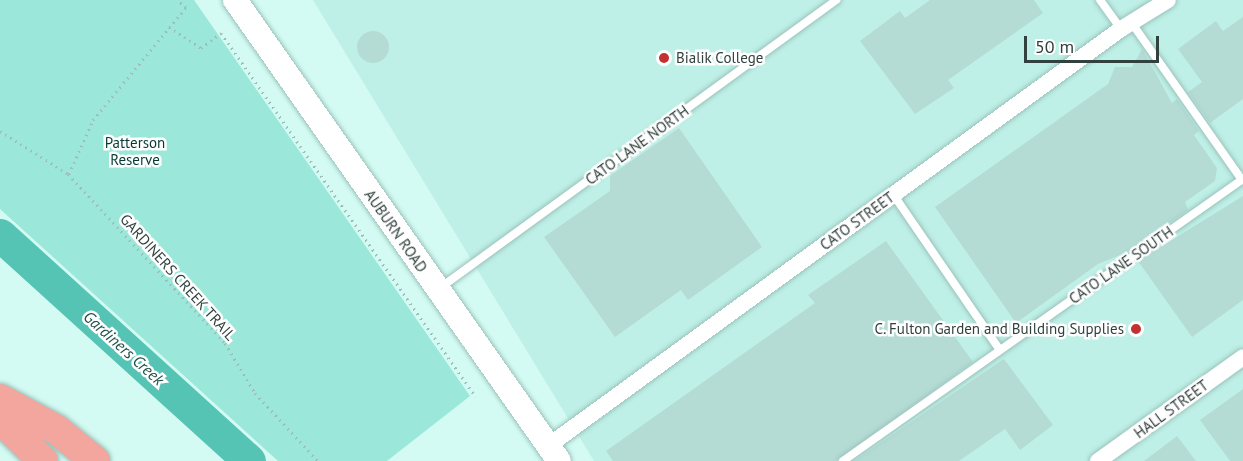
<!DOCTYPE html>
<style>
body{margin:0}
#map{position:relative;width:1243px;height:461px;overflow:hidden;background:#d3fbf3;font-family:"PT Sans",sans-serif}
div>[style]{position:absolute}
.built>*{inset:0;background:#bef0e7}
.green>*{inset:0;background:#9be8db}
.river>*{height:33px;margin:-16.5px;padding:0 16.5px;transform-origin:16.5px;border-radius:16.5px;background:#56c4b4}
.building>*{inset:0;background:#b4dcd5}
.round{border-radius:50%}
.path>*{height:3px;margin-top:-1.5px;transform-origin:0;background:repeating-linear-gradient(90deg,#9dbdb7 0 1.5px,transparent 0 6px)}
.roads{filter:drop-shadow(0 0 2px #9bc2bb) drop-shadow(0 0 2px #9bc2bb)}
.service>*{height:8px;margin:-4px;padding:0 4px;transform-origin:4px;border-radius:4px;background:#fff}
.minor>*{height:16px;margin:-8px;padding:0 8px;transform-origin:8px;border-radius:8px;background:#fff}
.secondary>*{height:24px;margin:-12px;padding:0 12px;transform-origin:12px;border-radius:12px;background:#fff}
.motorway>*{height:30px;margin:-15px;padding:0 15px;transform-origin:15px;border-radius:15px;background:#f2a69e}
.dots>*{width:16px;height:16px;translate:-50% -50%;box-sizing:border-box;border:3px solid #fefefe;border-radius:50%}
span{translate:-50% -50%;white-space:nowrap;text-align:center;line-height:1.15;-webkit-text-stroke:5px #fefefe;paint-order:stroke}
.poi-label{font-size:15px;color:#31413e}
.left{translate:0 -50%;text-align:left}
.right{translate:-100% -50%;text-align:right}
.park-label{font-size:15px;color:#063b34}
.street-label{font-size:15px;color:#31413e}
.water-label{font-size:16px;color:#205049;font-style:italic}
.scale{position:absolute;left:1024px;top:36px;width:135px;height:27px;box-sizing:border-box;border:3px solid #31413e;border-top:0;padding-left:8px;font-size:18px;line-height:21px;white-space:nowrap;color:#31413e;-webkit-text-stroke:4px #fefefe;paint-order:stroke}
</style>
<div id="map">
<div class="built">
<i style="clip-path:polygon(313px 0,1243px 0,1243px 461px,594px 461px)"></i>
</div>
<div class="green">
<i style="clip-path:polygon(0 0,194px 0,470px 396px,387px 461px,278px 461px,0 209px)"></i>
</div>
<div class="river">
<i style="left:0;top:235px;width:336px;rotate:42.2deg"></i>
</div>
<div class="building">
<i style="clip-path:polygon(930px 0,1034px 0,1043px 13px,948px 80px,954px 88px,915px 114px,860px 41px,900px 11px,905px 18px)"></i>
<i style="clip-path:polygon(1243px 17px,1243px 99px,1210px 123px,1188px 92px,1202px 82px,1178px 49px,1216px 21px,1223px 31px)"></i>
<i class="round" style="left:357px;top:31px;width:32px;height:32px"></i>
<i style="clip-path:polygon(1142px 49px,1172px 103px,1177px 99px,1199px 131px,1194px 135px,1217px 168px,1215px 181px,1185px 202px,1188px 210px,1130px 251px,1098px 264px,1016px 323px,935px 207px,1108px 84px,1115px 67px,1132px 67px)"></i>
<i style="clip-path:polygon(679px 128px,762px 247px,688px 300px,681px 290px,615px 337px,544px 237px,610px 191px,610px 176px)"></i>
<i style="clip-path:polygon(1243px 196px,1243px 300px,1192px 337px,1138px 261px)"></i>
<i style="clip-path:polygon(886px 241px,973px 362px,837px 461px,613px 461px,606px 451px,815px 303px,808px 295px)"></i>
<i style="clip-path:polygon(1004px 359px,1053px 425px,1020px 450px,1005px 429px,959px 461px,854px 461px)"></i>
<i style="clip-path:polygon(1243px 389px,1243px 461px,1230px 461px,1200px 420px)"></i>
<i style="clip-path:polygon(1177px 436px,1196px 461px,1144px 461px)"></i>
</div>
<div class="path">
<i style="left:169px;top:27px;width:38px;rotate:33deg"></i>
<i style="left:201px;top:48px;width:25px;rotate:-37deg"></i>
<i style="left:221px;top:33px;width:444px;rotate:55deg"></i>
<i style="left:0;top:131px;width:80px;rotate:32.3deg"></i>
<i style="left:68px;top:174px;width:231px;rotate:47.1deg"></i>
<i style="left:225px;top:343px;width:58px;rotate:59deg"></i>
<i style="left:255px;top:393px;width:93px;rotate:47.2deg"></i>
<i style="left:69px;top:174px;width:59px;rotate:-66deg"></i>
<i style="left:93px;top:120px;width:146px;rotate:-50.5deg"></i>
<i style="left:186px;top:7px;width:11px;rotate:-142deg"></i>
</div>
<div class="roads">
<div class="service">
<i style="left:1100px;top:0;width:36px;rotate:54deg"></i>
<i style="left:893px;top:194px;width:189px;rotate:55.6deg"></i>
<i style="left:440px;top:288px;width:490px;rotate:-36deg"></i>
<i style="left:843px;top:461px;width:488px;rotate:-35.2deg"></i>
<i style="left:1242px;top:180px;width:193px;rotate:-125.1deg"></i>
</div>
<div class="minor">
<i style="left:548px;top:446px;width:709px;rotate:-36.05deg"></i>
<i style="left:1121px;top:29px;width:55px;rotate:-31.7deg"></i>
<i style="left:1098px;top:461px;width:178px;rotate:-35.6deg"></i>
</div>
<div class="secondary">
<i style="left:235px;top:0;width:563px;rotate:54.9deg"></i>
</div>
<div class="motorway">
<i style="left:0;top:399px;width:65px;rotate:28.5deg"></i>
<i style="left:57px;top:430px;width:49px;rotate:39.2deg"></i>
<i style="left:0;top:419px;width:60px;rotate:44.3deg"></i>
</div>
</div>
<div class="dots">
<i style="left:664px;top:58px;background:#c13230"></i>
<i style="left:1136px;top:329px;background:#c13230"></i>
</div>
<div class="poi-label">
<span class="left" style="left:676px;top:58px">Bialik College</span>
<span class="right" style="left:1124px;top:329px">C. Fulton Garden and Building Supplies</span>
</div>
<div class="park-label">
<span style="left:135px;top:151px">Patterson<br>Reserve</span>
</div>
<div class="street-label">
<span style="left:637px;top:145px;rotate:-36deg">CATO LANE NORTH</span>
<span style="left:857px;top:221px;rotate:-36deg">CATO STREET</span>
<span style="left:396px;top:231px;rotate:55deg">AUBURN ROAD</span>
<span style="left:1121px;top:265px;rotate:-35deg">CATO LANE SOUTH</span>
<span style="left:178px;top:277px;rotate:48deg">GARDINERS CREEK TRAIL</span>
<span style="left:1171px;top:409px;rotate:-36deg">HALL STREET</span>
</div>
<div class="water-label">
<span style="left:124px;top:348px;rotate:42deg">Gardiners Creek</span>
</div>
<div class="scale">50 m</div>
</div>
